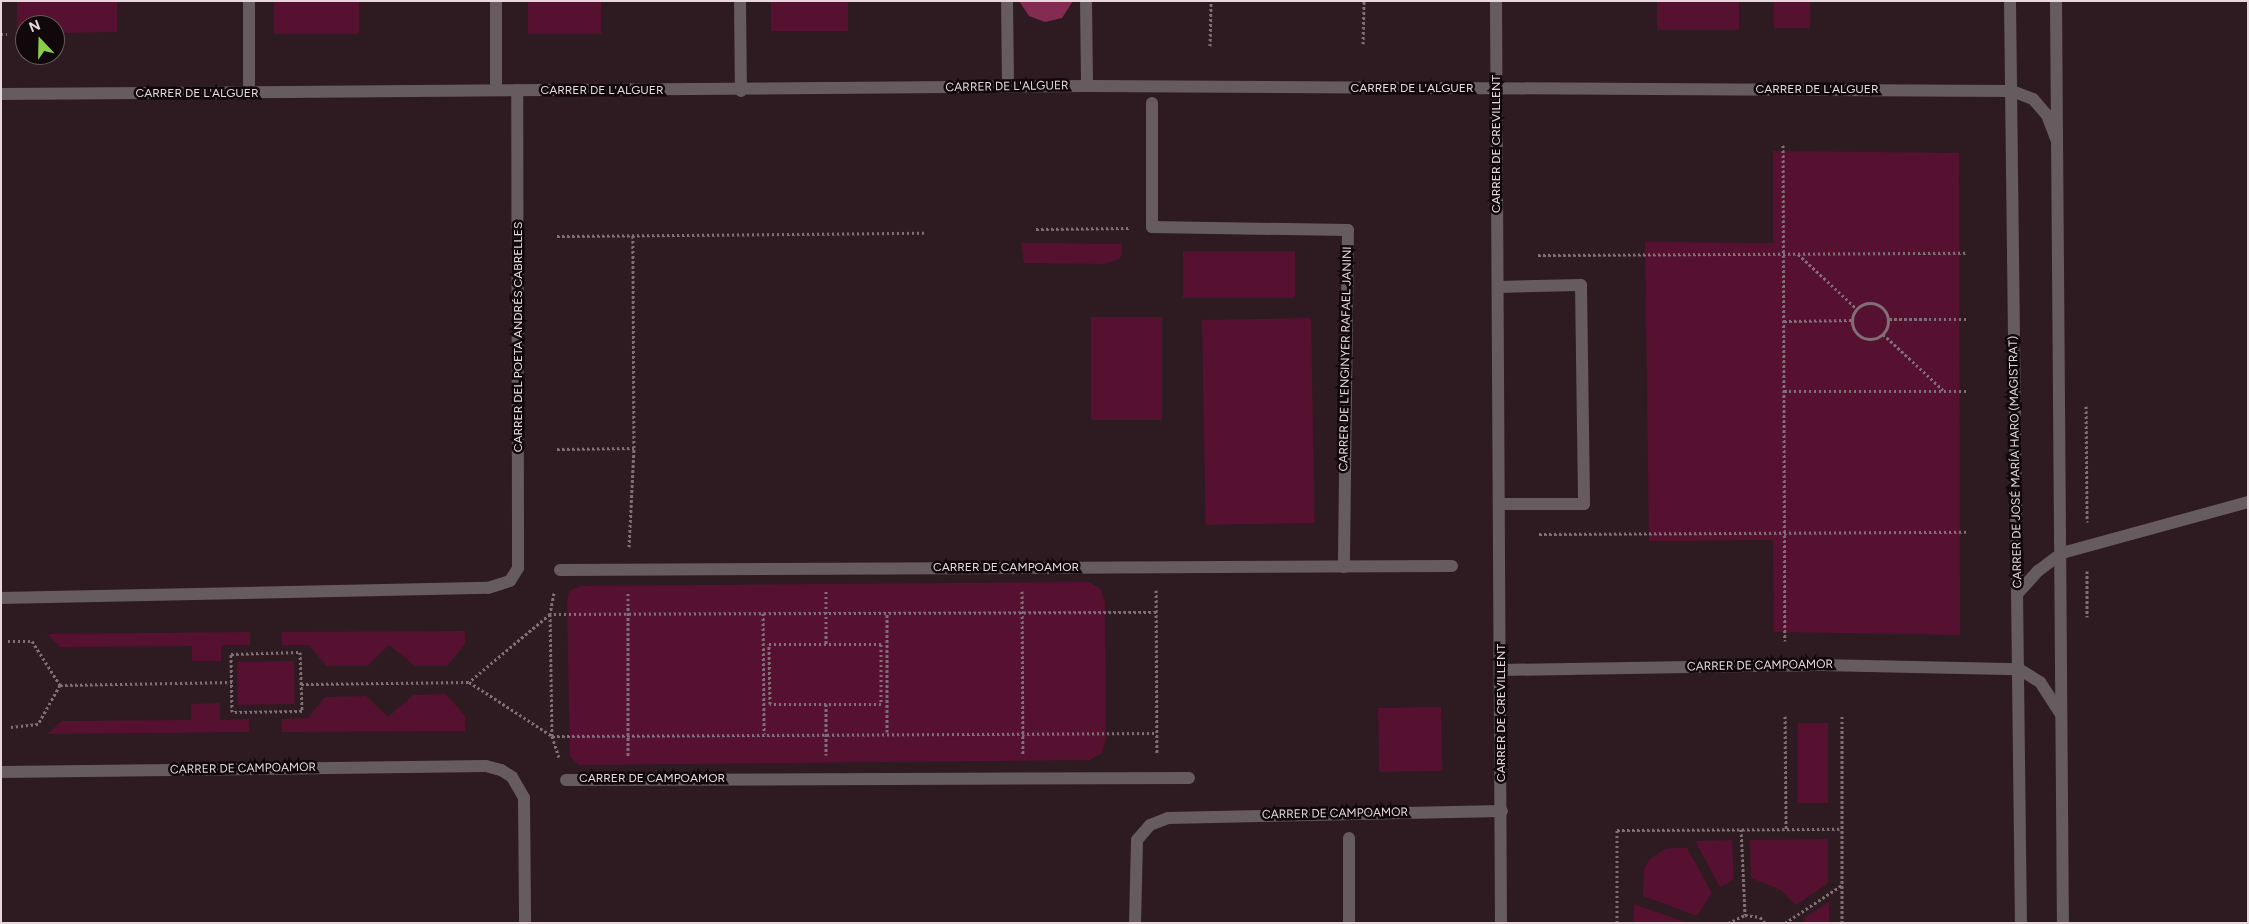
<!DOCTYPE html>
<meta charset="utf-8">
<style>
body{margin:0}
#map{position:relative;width:2249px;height:924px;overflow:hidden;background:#2e1a21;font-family:Figtree,sans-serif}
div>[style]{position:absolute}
.green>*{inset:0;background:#561131;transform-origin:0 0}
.water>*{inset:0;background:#842b52}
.path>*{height:3px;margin-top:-1.5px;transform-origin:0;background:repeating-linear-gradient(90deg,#806f75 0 2.5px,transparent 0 5px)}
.path>.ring{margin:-1.5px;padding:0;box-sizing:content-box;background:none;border:3px solid #806f75;border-radius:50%}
.minor>*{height:12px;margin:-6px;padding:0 6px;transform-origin:6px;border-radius:6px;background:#665b5e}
span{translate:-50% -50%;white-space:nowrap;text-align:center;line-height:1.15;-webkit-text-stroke:5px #10080b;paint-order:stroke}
.street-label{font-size:12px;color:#e6d8dc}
.frame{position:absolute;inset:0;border:2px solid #e6d8dc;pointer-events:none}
.north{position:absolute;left:15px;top:15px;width:50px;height:50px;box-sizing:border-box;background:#10080b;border:1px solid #665b5f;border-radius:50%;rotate:339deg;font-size:14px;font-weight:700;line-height:20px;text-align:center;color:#e6d8dc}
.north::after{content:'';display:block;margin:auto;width:18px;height:22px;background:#8bce47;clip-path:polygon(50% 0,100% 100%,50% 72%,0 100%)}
</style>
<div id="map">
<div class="green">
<i style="clip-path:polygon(17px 1px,117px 1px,117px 32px,55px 33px,55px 25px,25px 25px,25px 33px,17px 34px)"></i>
<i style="left:274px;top:1px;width:85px;height:33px"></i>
<i style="left:528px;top:1px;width:73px;height:33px"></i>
<i style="left:771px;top:1px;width:77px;height:30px"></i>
<i style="left:1657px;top:1px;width:82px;height:29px"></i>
<i style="left:1774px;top:1px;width:36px;height:27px"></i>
<i style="clip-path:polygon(1773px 151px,1959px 153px,1960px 635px,1774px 632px,1773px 540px,1649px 541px,1645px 242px,1773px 243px)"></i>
<i style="clip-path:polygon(1021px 243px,1122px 244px,1122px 254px,1119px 259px,1104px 264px,1024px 263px)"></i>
<i style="left:1295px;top:251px;width:47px;height:112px;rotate:90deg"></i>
<i style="left:1162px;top:317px;width:103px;height:71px;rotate:90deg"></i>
<i style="left:1311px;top:318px;width:205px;height:109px;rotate:89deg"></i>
<i style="clip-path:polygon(1088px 582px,1100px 588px,1105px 602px,1106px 740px,1101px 754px,1089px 760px,579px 765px,570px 757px,567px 603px,569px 591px,580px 586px)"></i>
<i style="clip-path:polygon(465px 631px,465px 644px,447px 666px,415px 666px,389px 645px,367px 666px,326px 666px,309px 645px,282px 645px,282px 632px)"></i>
<i style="clip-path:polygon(250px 632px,250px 645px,221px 645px,221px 661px,192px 661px,192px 646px,60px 647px,47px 634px)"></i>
<i style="left:294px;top:661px;width:43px;height:57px;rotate:89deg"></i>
<i style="clip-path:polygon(446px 694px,465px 716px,465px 731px,282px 732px,282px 719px,308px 718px,325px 697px,366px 696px,388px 717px,413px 695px)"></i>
<i style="clip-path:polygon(220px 703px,220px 720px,249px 719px,249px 732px,47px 734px,62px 721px,191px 720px,191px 704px)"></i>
<i style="left:1441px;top:707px;width:64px;height:63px;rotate:89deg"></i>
<i style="left:1798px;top:723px;width:30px;height:80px"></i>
<i style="clip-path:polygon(1828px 839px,1828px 883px,1796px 905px,1781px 890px,1751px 878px,1750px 840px)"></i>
<i style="clip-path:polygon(1732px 840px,1734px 879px,1720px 887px,1695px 841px)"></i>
<i style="clip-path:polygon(1676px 848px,1687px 848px,1712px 893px,1697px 916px,1643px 896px,1644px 869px,1650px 859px,1665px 849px)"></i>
<i style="clip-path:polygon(1829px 902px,1829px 923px,1805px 923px,1804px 918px)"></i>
<i style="clip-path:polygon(1634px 904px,1685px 922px,1634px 923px)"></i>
</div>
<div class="water">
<i style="clip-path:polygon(1019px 1px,1073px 1px,1062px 18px,1045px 22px,1029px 16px)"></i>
</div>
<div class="path">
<i style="left:1px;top:34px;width:6px"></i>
<i style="left:1363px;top:44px;width:43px;rotate:-88.7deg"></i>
<i style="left:1210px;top:46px;width:45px;rotate:-88.7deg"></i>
<i style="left:1783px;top:145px;width:496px;rotate:89.8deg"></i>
<i style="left:1036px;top:229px;width:93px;rotate:-0.6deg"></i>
<i style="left:557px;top:236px;width:367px;rotate:-0.5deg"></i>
<i style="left:1798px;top:254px;width:81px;rotate:43deg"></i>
<i style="left:1538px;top:255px;width:428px;rotate:-0.3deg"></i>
<i class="ring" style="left:1852px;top:303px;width:33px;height:33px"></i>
<i style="left:1889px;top:319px;width:77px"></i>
<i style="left:1784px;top:321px;width:68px;rotate:-0.8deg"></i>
<i style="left:1883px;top:334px;width:82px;rotate:43deg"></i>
<i style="left:1784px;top:391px;width:183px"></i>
<i style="left:2086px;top:406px;width:116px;rotate:89.5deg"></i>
<i style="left:557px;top:449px;width:77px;rotate:-0.7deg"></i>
<i style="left:1539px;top:534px;width:427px;rotate:-0.3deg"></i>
<i style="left:629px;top:547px;width:99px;rotate:-87.1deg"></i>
<i style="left:634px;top:448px;width:213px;rotate:-90.3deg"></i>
<i style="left:2087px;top:571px;width:46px;rotate:90deg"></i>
<i style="left:1156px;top:590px;width:164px;rotate:89.7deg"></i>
<i style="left:826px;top:591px;width:53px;rotate:90deg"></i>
<i style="left:1022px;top:591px;width:164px;rotate:89.7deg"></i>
<i style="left:554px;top:593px;width:21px;rotate:101deg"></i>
<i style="left:550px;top:614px;width:122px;rotate:89.1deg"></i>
<i style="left:552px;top:736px;width:22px;rotate:72deg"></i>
<i style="left:628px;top:593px;width:164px;rotate:90deg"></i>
<i style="left:1156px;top:612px;width:606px;rotate:179.81deg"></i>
<i style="left:550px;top:614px;width:106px;rotate:140deg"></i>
<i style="left:469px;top:682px;width:99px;rotate:33deg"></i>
<i style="left:552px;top:736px;width:605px;rotate:-0.28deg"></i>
<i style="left:763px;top:613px;width:121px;rotate:89.5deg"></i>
<i style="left:8px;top:641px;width:24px"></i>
<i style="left:32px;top:641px;width:52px;rotate:57.5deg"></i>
<i style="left:60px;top:685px;width:45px;rotate:119.4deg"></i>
<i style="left:38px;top:724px;width:30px;rotate:174deg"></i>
<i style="left:300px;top:652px;width:59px;rotate:88.1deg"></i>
<i style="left:302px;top:711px;width:70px;rotate:179.2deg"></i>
<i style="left:232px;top:712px;width:58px;rotate:-91deg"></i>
<i style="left:231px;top:654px;width:69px;rotate:-1.7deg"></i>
<i style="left:301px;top:684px;width:168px;rotate:-0.7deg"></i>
<i style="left:60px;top:685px;width:172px;rotate:-1deg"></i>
<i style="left:826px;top:704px;width:56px;rotate:180deg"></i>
<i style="left:770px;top:704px;width:60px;rotate:-91deg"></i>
<i style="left:769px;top:644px;width:112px"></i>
<i style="left:881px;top:644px;width:60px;rotate:90deg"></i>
<i style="left:881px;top:704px;width:55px;rotate:180deg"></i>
<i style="left:826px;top:704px;width:51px;rotate:90deg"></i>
<i style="left:1785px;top:716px;width:113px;rotate:89.5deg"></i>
<i style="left:1842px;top:716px;width:207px;rotate:90deg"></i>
<i style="left:887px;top:732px;width:119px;rotate:-90deg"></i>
<i style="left:1741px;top:829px;width:86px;rotate:87.3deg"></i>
<i style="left:1617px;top:923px;width:93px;rotate:-90deg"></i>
<i style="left:1617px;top:830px;width:225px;rotate:-0.3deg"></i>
<i style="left:1728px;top:923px;width:19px;rotate:-25deg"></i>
<i style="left:1745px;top:915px;width:15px;rotate:8deg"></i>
<i style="left:1760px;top:917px;width:8px;rotate:50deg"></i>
<i style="left:1785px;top:923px;width:69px;rotate:-33.7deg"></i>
</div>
<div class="minor">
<i style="left:249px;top:1px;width:93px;rotate:90deg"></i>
<i style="left:496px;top:1px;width:89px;rotate:90deg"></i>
<i style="left:740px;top:1px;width:90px;rotate:89.4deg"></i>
<i style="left:1007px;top:1px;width:86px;rotate:89.3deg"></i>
<i style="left:1086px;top:1px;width:85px;rotate:89.3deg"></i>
<i style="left:1496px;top:1px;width:922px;rotate:89.69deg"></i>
<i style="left:2010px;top:1px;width:922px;rotate:89.32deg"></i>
<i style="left:2056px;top:1px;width:922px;rotate:89.57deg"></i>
<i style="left:1px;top:94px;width:1086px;rotate:-0.42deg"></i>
<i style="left:1087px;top:86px;width:925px;rotate:0.31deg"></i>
<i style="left:2012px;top:91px;width:22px;rotate:21deg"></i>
<i style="left:2033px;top:99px;width:21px;rotate:49deg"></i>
<i style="left:2047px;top:115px;width:26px;rotate:69deg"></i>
<i style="left:1152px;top:103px;width:124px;rotate:90deg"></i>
<i style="left:1152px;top:227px;width:196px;rotate:0.9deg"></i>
<i style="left:1348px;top:230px;width:337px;rotate:90.7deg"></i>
<i style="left:1498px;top:287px;width:83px;rotate:-1.4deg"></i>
<i style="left:1581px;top:285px;width:219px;rotate:89.2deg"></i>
<i style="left:1584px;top:504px;width:84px;rotate:180deg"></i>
<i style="left:560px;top:570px;width:892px;rotate:-0.26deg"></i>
<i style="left:2018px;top:593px;width:30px;rotate:-48deg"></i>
<i style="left:2038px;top:571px;width:30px;rotate:-37deg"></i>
<i style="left:2062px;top:553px;width:193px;rotate:-15.3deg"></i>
<i style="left:1px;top:598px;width:487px;rotate:-1.2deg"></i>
<i style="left:488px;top:588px;width:23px;rotate:-18deg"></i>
<i style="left:510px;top:581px;width:15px;rotate:-58deg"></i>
<i style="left:518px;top:568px;width:31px;rotate:-90deg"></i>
<i style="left:518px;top:537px;width:447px;rotate:-90.1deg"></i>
<i style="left:1501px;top:670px;width:319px;rotate:-0.9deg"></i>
<i style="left:1820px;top:665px;width:199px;rotate:1.2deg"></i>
<i style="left:2019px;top:669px;width:25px;rotate:32deg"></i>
<i style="left:2040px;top:682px;width:38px;rotate:57deg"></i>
<i style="left:1px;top:772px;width:485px;rotate:-0.7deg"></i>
<i style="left:486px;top:766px;width:16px;rotate:15deg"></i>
<i style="left:501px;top:770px;width:13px;rotate:32deg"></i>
<i style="left:512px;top:777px;width:24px;rotate:60deg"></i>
<i style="left:524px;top:798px;width:125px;rotate:89.5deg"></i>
<i style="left:566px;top:780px;width:623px;rotate:-0.18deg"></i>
<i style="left:1349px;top:838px;width:85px;rotate:90deg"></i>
<i style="left:1135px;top:923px;width:83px;rotate:-88.6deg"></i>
<i style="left:1137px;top:840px;width:20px;rotate:-49deg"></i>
<i style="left:1150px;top:825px;width:19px;rotate:-21deg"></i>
<i style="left:1168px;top:818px;width:334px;rotate:-1.2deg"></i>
</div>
<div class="street-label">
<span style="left:1007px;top:87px;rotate:-1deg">CARRER DE L'ALGUER</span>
<span style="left:1412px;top:89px">CARRER DE L'ALGUER</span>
<span style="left:1817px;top:90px">CARRER DE L'ALGUER</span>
<span style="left:602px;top:91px">CARRER DE L'ALGUER</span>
<span style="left:197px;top:94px">CARRER DE L'ALGUER</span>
<span style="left:1497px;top:144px;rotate:-90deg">CARRER DE CREVILLENT</span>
<span style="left:519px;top:337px;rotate:-90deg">CARRER DEL POETA ANDRÉS CABRELLES</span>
<span style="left:1346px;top:359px;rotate:-89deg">CARRER DE L'ENGINYER RAFAEL JANINI</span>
<span style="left:2016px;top:462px;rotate:-91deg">CARRER DE JOSÉ MARÍA HARO (MAGISTRAT)</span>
<span style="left:1006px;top:568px">CARRER DE CAMPOAMOR</span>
<span style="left:1760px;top:666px;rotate:-1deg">CARRER DE CAMPOAMOR</span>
<span style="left:1502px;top:713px;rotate:-90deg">CARRER DE CREVILLENT</span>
<span style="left:243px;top:769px;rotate:-1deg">CARRER DE CAMPOAMOR</span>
<span style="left:652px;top:779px">CARRER DE CAMPOAMOR</span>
<span style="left:1335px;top:814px;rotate:-1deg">CARRER DE CAMPOAMOR</span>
</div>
<div class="frame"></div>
<div class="north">N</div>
</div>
